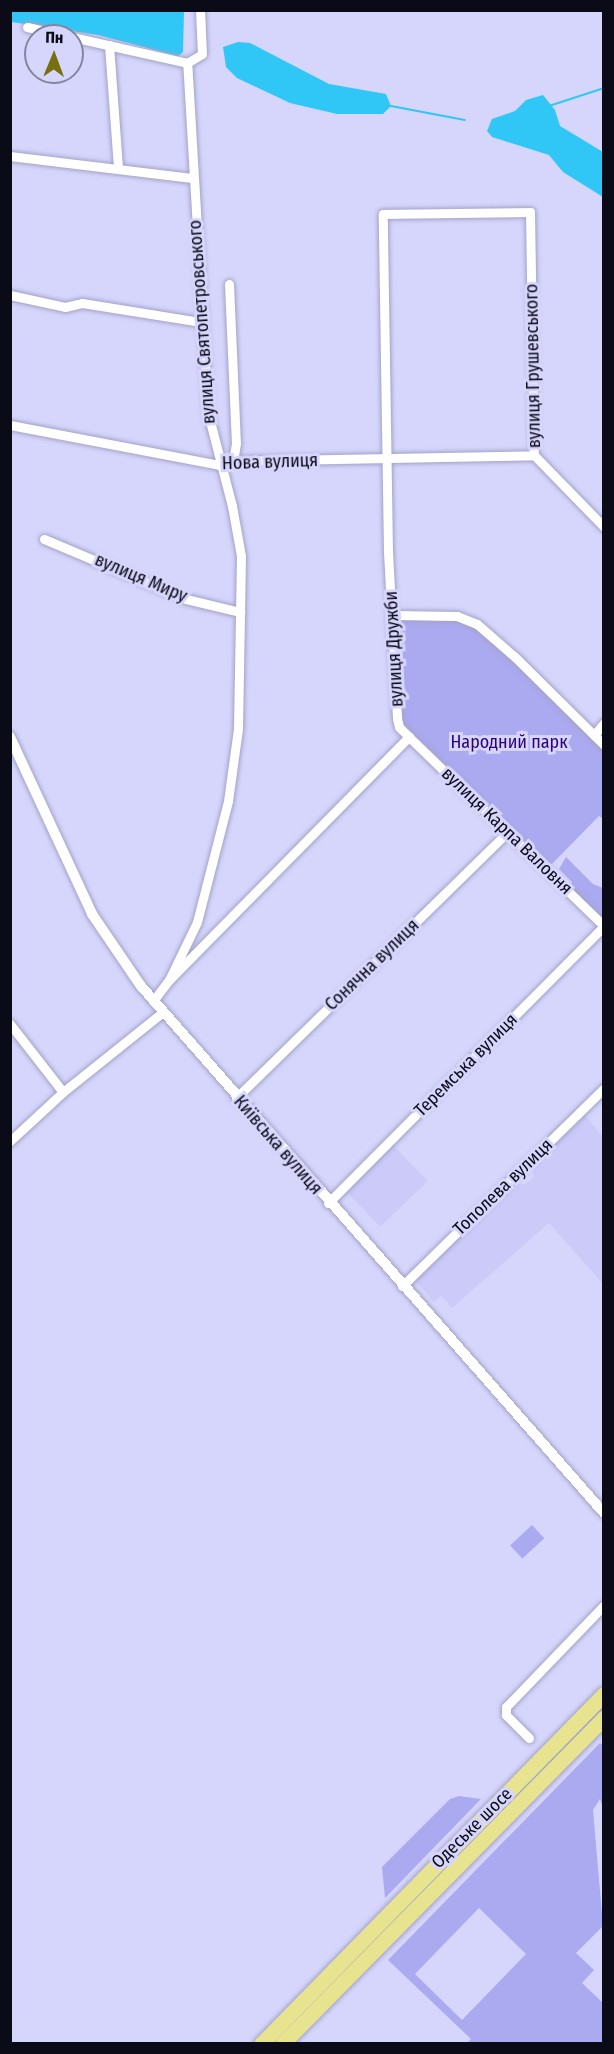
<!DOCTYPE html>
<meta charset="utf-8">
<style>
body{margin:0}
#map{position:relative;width:614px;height:2054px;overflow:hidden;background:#d6d6fd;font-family:"Fira Sans Condensed",sans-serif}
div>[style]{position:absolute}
.built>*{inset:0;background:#cbcaf9;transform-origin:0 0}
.green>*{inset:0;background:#aba9ef;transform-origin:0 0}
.water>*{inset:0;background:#30c7f7}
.stream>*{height:2px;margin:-1px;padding:0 1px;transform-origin:1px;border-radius:1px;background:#30c7f7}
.roads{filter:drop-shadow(0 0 2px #a3a3c8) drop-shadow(0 0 2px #a3a3c8)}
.minor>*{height:9px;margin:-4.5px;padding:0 4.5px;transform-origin:4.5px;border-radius:4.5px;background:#fff}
.tertiary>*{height:10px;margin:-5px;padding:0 5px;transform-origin:5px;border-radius:5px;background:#fff}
.trunk>*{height:15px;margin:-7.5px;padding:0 7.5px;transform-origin:7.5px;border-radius:7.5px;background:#e8e38e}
span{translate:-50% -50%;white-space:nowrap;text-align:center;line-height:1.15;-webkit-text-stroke:6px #d6d6fd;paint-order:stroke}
.street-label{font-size:18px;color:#0b0a17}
.park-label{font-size:18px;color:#2c0278}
.frame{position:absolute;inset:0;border:12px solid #0b0a17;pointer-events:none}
.north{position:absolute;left:24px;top:24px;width:60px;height:60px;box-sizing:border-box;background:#d6d6fd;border:2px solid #8584a1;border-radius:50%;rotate:1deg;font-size:16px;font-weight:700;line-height:24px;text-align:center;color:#0b0a17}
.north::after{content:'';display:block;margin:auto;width:21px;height:27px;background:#756f0e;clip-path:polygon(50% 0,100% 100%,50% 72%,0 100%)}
</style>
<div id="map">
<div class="built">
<i style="clip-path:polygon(584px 1114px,603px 1137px,603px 1284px,549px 1223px,452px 1308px,441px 1296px,434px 1302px,415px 1280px,514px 1184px,525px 1184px,533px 1177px,534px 1164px)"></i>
<i style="left:393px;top:1145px;width:50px;height:66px;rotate:46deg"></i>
</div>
<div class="green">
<i style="clip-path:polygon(401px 619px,457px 621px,475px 628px,513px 659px,603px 749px,603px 819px,599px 816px,550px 866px,403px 724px,396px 627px)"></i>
<i style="clip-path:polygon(566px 857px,593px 884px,603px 888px,603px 919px,570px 887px,572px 882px,559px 869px)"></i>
<i style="left:532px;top:1525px;width:18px;height:30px;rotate:47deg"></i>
<i style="clip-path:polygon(evenodd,600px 1743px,604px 1746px,603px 1808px,600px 1799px,593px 1810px,603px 1926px,576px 1953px,594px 1970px,582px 1983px,603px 2003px,603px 2043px,467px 2043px,471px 2039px,388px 1960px,600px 1743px,479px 1908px,526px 1954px,462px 2020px,415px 1974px,479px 1908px)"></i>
<i style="clip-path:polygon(459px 1796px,481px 1799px,385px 1898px,382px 1867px,450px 1799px)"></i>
</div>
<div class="water">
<i style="clip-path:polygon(10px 11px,184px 11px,183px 52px,178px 56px,98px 35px,11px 22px)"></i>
<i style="clip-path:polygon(238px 42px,250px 43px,329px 84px,386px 94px,391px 106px,383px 114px,337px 114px,290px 103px,237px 78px,226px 67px,223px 47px)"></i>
<i style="clip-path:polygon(543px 95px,555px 110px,560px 126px,603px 152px,603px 197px,563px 172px,549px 155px,492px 137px,487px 131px,492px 119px,515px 111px,526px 100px)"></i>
</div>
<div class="stream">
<i style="left:391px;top:106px;width:75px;rotate:10.7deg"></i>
<i style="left:549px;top:106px;width:58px;rotate:-18.1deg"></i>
</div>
<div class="roads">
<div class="minor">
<i style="left:27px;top:27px;width:42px;rotate:12.4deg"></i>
<i style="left:72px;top:37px;width:118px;rotate:12.7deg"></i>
<i style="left:187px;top:63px;width:17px;rotate:-31deg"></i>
<i style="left:202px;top:54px;width:44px;rotate:-92.6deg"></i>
<i style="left:109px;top:45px;width:124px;rotate:85.8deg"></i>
<i style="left:10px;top:156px;width:183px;rotate:6.9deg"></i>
<i style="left:229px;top:284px;width:159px;rotate:87.5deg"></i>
<i style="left:236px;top:443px;width:18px;rotate:99deg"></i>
<i style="left:10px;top:295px;width:56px;rotate:12.3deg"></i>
<i style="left:65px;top:307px;width:17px;rotate:-13deg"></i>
<i style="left:82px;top:303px;width:121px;rotate:9.1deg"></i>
<i style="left:10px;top:425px;width:213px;rotate:10.8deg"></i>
<i style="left:219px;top:465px;width:15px;rotate:-16deg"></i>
<i style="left:233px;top:461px;width:301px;rotate:-1.1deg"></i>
<i style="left:44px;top:539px;width:154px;rotate:22.9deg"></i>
<i style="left:186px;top:599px;width:56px;rotate:13.5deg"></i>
<i style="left:393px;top:615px;width:64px;rotate:0.9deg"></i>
<i style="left:457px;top:616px;width:22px;rotate:22deg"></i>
<i style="left:477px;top:624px;width:50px;rotate:41deg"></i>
<i style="left:515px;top:657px;width:125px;rotate:44.7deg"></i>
<i style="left:594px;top:735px;width:16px;rotate:-50deg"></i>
<i style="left:169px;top:980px;width:342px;rotate:-45.4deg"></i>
<i style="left:409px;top:737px;width:14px;rotate:-135deg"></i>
<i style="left:399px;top:727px;width:9px;rotate:-103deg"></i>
<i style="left:397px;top:718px;width:167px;rotate:-93.1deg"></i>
<i style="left:388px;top:551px;width:337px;rotate:-90.9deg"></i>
<i style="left:383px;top:214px;width:147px;rotate:-0.8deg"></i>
<i style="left:530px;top:212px;width:243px;rotate:89.1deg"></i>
<i style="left:534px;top:455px;width:100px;rotate:45.8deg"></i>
<i style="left:153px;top:1001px;width:26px;rotate:-53deg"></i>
<i style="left:169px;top:980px;width:64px;rotate:-64.2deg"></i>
<i style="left:197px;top:922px;width:125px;rotate:-75.6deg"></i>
<i style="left:228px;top:801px;width:73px;rotate:-82.1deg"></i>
<i style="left:238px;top:729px;width:173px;rotate:-89deg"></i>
<i style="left:241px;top:556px;width:51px;rotate:-100.2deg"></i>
<i style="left:232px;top:506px;width:96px;rotate:-104.5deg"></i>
<i style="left:208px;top:413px;width:351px;rotate:-93.4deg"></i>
<i style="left:10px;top:1024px;width:86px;rotate:52.1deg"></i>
<i style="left:236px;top:1098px;width:380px;rotate:-44.4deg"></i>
<i style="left:10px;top:1141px;width:72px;rotate:-42.8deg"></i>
<i style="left:63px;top:1092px;width:128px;rotate:-38.7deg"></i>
<i style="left:328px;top:1203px;width:391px;rotate:-45.1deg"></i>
<i style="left:604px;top:926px;width:272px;rotate:-135.9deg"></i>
<i style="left:402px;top:1286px;width:283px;rotate:-44.4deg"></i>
<i style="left:529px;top:1738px;width:33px;rotate:-135deg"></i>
<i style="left:506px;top:1715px;width:8px;rotate:-90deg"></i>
<i style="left:506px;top:1707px;width:141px;rotate:-46.1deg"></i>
</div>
<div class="tertiary">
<i style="left:10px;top:737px;width:195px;rotate:65.1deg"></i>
<i style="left:92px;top:914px;width:87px;rotate:55.8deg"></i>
<i style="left:141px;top:986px;width:701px;rotate:48.7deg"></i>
</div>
<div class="trunk">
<i style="left:261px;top:2044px;width:490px;rotate:-45.6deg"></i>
<i style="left:282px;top:2044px;width:459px;rotate:-45.4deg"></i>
</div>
</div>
<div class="street-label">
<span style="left:202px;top:322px;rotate:-94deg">вулиця Святопетровського</span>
<span style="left:533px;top:366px;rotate:-91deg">вулиця Грушевського</span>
<span style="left:270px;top:462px;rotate:-2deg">Нова вулиця</span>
<span style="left:141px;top:578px;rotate:23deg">вулиця Миру</span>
<span style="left:394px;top:649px;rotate:-93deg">вулиця Дружби</span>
<span style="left:507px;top:831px;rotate:44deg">вулиця Карпа Валовня</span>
<span style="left:372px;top:965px;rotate:-44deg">Сонячна вулиця</span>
<span style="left:466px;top:1065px;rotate:-45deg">Теремська вулиця</span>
<span style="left:278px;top:1145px;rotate:49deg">Київська вулиця</span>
<span style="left:503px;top:1187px;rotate:-44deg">Тополева вулиця</span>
<span style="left:472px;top:1828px;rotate:-45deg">Одеське шосе</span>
</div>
<div class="park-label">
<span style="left:509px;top:742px">Народний парк</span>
</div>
<div class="frame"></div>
<div class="north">Пн</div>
</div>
